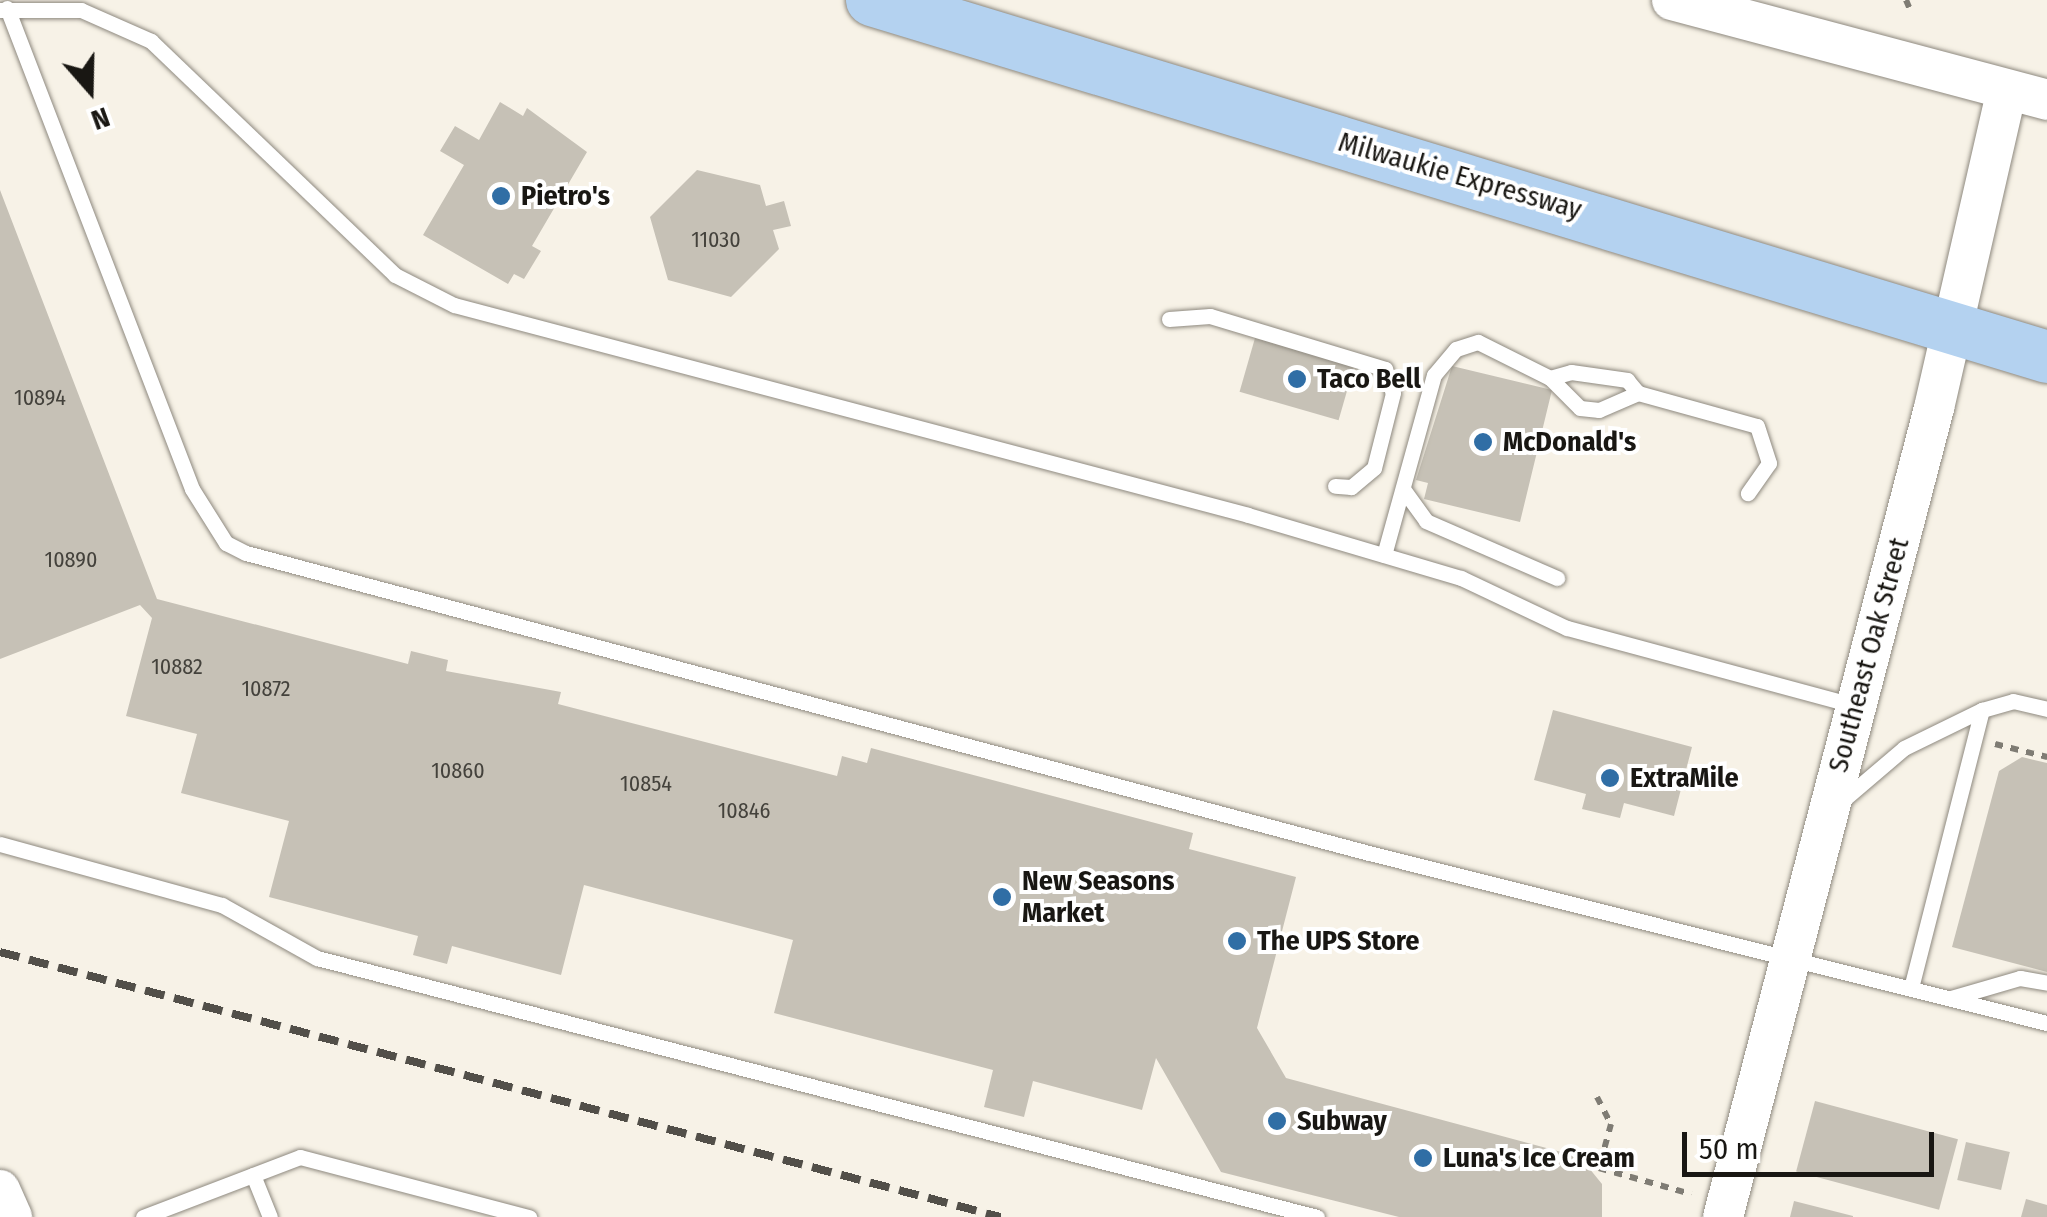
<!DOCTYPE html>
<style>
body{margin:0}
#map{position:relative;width:2047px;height:1217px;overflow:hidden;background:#f7f2e7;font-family:"Fira Sans Condensed",sans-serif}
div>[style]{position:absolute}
.building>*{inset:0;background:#c6c1b6;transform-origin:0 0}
.path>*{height:6px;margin-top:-3px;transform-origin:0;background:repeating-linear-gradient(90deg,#7f7c74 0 8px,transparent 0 16px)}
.roads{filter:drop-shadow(0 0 2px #8e897f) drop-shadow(0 0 2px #8e897f)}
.service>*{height:15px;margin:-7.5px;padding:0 7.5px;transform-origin:7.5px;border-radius:7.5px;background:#fff}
.tertiary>*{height:40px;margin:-20px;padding:0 20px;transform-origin:20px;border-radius:20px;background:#fff}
.trunk>*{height:52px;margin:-26px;padding:0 26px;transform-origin:26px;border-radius:26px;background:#b4d2f0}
.rail>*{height:8px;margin-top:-4px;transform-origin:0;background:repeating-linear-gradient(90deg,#524f49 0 20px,transparent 0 30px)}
.dots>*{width:28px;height:28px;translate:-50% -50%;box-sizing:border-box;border:5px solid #fff;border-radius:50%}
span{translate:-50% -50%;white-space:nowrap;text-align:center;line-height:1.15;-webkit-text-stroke:8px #fff;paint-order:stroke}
.number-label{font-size:22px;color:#44423c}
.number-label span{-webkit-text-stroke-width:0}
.street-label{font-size:28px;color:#191713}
.poi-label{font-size:28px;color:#191713;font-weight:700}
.left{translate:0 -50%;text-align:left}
.north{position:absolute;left:40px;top:40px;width:100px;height:100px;-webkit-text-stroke:8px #fff;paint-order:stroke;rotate:160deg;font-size:28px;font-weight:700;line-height:40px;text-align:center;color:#191713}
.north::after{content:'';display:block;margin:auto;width:35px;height:45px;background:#191713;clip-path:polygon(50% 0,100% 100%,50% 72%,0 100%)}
.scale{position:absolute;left:1682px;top:1132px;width:252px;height:45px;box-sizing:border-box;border:5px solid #191713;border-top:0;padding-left:12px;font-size:30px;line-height:35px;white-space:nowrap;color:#191713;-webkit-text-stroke:8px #fff;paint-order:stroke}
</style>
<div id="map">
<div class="building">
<i style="clip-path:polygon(500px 102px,523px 116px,527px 108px,587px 152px,532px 246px,541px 251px,524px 279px,514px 274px,508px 284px,423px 235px,464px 165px,440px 151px,455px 126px,479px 140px)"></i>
<i style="clip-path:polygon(697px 170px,760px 185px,766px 206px,784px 201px,791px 226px,773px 230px,779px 249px,731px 297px,668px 280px,650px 217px)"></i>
<i style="clip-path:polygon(0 190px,157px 599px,408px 664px,411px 651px,448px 660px,446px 671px,561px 692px,558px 704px,837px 776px,842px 756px,867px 763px,871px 748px,1193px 833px,1189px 849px,1296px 877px,1257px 1028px,1286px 1078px,1580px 1157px,1602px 1184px,1602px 1217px,1399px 1217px,1221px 1172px,1156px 1058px,1142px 1110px,1033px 1081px,1024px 1117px,984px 1107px,993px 1070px,774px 1013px,793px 940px,584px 885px,561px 975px,452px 946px,447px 964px,413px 955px,418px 936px,269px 897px,289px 821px,181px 793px,197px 734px,126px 716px,152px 618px,140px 605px,0 659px)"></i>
<i style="left:1255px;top:338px;width:103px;height:56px;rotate:16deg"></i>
<i style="clip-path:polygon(1452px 366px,1552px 390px,1520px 522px,1424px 499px,1428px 483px,1416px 480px)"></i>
<i style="clip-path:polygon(1553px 710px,1692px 747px,1674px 816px,1624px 803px,1620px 818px,1582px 809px,1586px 794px,1534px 780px)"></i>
<i style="clip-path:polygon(2022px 757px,2047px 763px,2047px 972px,1952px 947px,1999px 771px)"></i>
<i style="left:1815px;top:1101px;width:148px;height:73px;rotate:15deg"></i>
<i style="left:1966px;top:1142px;width:45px;height:39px;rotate:13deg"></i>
<i style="clip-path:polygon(2026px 1199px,2047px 1205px,2047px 1217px,2021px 1217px)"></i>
<i style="clip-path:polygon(1794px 1201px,1853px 1216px,1853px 1217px,1790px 1217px)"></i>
</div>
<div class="path">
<i style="left:1906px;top:0;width:8px;rotate:67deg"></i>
<i style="left:1995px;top:744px;width:54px;rotate:14deg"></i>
<i style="left:1597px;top:1097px;width:30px;rotate:63deg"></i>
<i style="left:1611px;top:1124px;width:46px;rotate:105.3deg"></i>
<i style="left:1599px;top:1168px;width:96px;rotate:15.8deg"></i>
</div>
<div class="roads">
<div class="service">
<i style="left:7px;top:8px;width:515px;rotate:68.96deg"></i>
<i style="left:192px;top:489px;width:64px;rotate:57.8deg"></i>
<i style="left:226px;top:543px;width:22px;rotate:27deg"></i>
<i style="left:246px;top:553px;width:1162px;rotate:14.96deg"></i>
<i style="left:1369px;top:853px;width:699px;rotate:14.08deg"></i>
<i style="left:0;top:10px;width:81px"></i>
<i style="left:81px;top:10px;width:77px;rotate:23.9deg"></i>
<i style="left:151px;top:41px;width:338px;rotate:43.8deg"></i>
<i style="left:395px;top:275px;width:66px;rotate:27deg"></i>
<i style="left:454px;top:305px;width:821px;rotate:14.81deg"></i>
<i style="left:1248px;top:515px;width:222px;rotate:16.5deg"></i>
<i style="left:1461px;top:578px;width:117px;rotate:25.3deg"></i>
<i style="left:1567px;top:628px;width:299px;rotate:15.1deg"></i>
<i style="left:1169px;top:319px;width:41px;rotate:-4.2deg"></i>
<i style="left:1210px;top:316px;width:183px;rotate:16.8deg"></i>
<i style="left:1385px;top:369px;width:25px;rotate:72deg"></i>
<i style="left:1393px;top:393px;width:77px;rotate:104.2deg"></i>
<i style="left:1374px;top:468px;width:30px;rotate:140deg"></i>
<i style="left:1351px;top:487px;width:16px;rotate:-176deg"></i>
<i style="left:1550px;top:378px;width:42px;rotate:45deg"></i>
<i style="left:1580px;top:408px;width:19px;rotate:6deg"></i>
<i style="left:1599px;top:410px;width:43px;rotate:-23.6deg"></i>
<i style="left:1403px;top:489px;width:39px;rotate:54deg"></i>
<i style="left:1426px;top:521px;width:143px;rotate:23.5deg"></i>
<i style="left:1384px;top:555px;width:187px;rotate:-74.5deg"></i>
<i style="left:1434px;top:375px;width:34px;rotate:-50deg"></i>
<i style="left:1456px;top:349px;width:23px;rotate:-18deg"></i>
<i style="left:1478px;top:342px;width:80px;rotate:26.6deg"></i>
<i style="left:1550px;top:378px;width:22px;rotate:-16deg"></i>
<i style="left:1571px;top:372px;width:57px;rotate:8.1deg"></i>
<i style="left:1627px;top:380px;width:17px;rotate:50deg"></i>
<i style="left:1638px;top:393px;width:123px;rotate:15.5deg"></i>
<i style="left:1757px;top:426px;width:39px;rotate:72deg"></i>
<i style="left:1769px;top:463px;width:37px;rotate:125deg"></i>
<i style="left:1843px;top:800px;width:80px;rotate:-40.4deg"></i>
<i style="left:1904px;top:748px;width:87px;rotate:-26deg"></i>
<i style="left:0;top:844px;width:230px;rotate:15.4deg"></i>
<i style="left:222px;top:905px;width:109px;rotate:29.2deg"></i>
<i style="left:317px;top:958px;width:1033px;rotate:14.52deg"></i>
<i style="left:1911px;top:988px;width:287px;rotate:-75.7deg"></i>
<i style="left:1982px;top:710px;width:32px;rotate:-16deg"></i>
<i style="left:2013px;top:701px;width:35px;rotate:13deg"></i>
<i style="left:1951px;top:998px;width:72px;rotate:-16.2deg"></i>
<i style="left:2020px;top:978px;width:27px;rotate:10deg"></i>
<i style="left:253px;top:1175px;width:45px;rotate:68deg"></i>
<i style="left:143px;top:1217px;width:168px;rotate:-20.9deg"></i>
<i style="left:300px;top:1157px;width:237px;rotate:14.7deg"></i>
</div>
<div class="tertiary">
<i style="left:1672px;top:0;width:388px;rotate:14.9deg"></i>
<i style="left:0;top:1190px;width:30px;rotate:66deg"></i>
<i style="left:1723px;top:1217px;width:836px;rotate:-75.38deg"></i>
<i style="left:1934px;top:408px;width:326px;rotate:-77.1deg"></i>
</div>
<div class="trunk">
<i style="left:872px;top:0;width:1228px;rotate:16.9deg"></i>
</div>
</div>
<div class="rail">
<i style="left:0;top:952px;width:1035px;rotate:14.84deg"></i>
</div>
<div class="dots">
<i style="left:501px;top:196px;background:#306ea5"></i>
<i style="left:1297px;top:379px;background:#306ea5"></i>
<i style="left:1483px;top:442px;background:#306ea5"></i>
<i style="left:1610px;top:778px;background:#306ea5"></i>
<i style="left:1002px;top:897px;background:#306ea5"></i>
<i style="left:1237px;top:941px;background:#306ea5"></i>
<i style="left:1277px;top:1121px;background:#306ea5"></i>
<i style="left:1423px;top:1158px;background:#306ea5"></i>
</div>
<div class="number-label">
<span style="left:716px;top:240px">11030</span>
<span style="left:40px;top:398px">10894</span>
<span style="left:71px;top:560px">10890</span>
<span style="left:177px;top:667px">10882</span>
<span style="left:266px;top:689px">10872</span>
<span style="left:458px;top:771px">10860</span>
<span style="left:646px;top:784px">10854</span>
<span style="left:744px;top:811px">10846</span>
</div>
<div class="street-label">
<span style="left:1460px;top:176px;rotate:16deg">Milwaukie Expressway</span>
<span style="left:1869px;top:655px;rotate:-75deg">Southeast Oak Street</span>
</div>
<div class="poi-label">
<span class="left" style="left:521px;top:196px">Pietro's</span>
<span class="left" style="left:1317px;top:379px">Taco Bell</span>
<span class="left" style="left:1503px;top:442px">McDonald's</span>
<span class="left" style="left:1630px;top:778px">ExtraMile</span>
<span class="left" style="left:1022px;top:897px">New Seasons<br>Market</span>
<span class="left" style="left:1257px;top:941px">The UPS Store</span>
<span class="left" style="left:1297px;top:1121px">Subway</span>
<span class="left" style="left:1443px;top:1158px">Luna's Ice Cream</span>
</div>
<div class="north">N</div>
<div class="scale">50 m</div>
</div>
